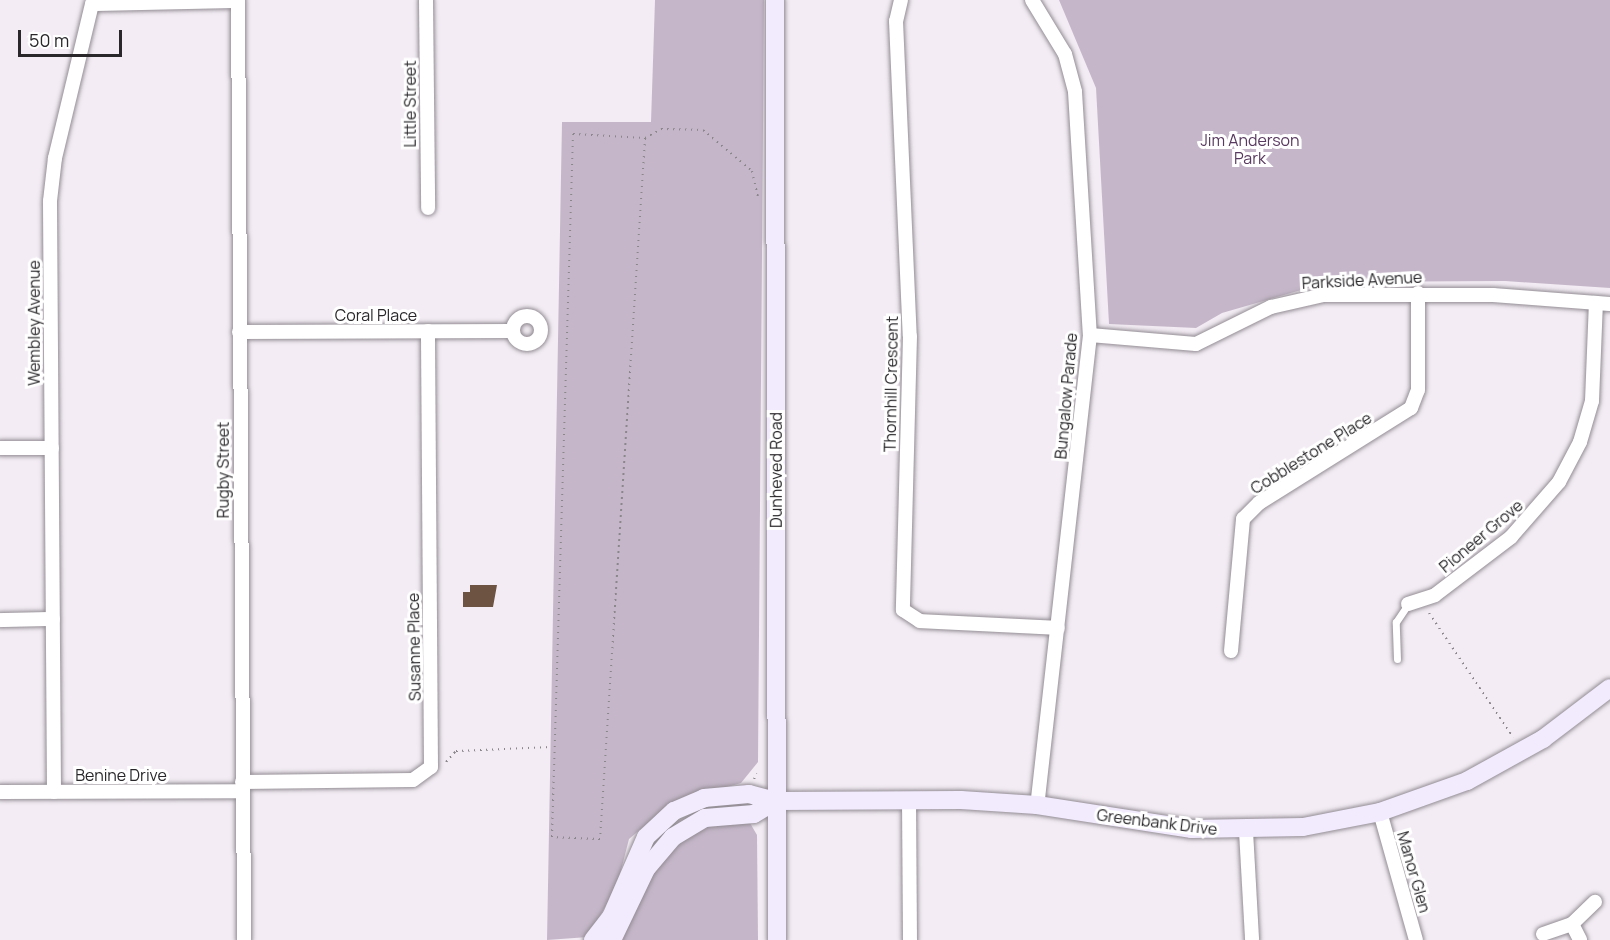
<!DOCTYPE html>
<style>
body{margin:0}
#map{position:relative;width:1610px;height:940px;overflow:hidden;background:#f3ecf4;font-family:Manrope,sans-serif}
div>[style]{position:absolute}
.green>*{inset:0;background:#c5b7c9}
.building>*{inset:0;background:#6d5342}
.path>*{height:2px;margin-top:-1px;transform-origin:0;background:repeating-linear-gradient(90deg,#8a868b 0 1.5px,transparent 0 6px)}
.roads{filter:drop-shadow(0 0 2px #928c93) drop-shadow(0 0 2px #928c93)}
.lane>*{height:7px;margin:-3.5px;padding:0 3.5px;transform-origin:3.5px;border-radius:3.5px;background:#fff}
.street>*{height:14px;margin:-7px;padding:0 7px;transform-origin:7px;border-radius:7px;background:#fff}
.street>.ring{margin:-7px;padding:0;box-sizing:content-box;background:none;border:14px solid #fff;border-radius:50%}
.secondary>*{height:18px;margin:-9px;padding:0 9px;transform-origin:9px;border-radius:9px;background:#f2ebfe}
span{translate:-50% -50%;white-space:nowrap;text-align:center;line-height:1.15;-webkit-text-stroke:6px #fff;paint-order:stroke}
.street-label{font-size:16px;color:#29272a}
.park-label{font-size:16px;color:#58395f}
.scale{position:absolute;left:18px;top:30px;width:104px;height:27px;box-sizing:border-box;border:3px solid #29272a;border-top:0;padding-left:8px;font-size:18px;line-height:21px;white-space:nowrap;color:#29272a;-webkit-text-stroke:4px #fff;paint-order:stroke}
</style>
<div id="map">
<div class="green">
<i style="clip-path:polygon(655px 0,764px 0,758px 762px,741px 783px,670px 804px,629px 839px,617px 886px,588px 937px,547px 940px,562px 122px,651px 122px)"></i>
<i style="clip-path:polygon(1059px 0,1610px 0,1610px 288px,1505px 281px,1329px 282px,1222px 313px,1196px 328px,1109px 324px,1096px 88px)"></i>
<i style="clip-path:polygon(711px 822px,750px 823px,757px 835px,758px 940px,620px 940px,662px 856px)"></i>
</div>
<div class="building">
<i style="clip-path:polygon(470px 585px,497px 585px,493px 607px,463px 607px,463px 592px,470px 592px)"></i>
</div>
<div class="path">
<i style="left:573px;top:134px;width:72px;rotate:3.2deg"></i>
<i style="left:645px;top:138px;width:702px;rotate:93.67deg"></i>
<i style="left:600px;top:839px;width:48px;rotate:-177.6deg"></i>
<i style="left:552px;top:837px;width:703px;rotate:-88.29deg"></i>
<i style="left:645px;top:138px;width:18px;rotate:-29deg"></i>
<i style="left:661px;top:129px;width:42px;rotate:1.4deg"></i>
<i style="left:703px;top:130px;width:64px;rotate:39.9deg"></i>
<i style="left:752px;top:171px;width:28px;rotate:77deg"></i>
<i style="left:1429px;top:613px;width:150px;rotate:55.9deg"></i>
<i style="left:446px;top:762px;width:15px;rotate:-48deg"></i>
<i style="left:456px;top:751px;width:96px;rotate:-2.4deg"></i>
<i style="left:754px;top:779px;width:6px;rotate:-59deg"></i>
</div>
<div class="roads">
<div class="lane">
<i style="left:1397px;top:659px;width:37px;rotate:-92deg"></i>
<i style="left:1396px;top:622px;width:22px;rotate:-56deg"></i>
</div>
<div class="street">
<i style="left:238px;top:0;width:940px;rotate:89.63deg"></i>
<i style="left:426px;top:0;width:208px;rotate:89.4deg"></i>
<i style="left:901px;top:0;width:22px;rotate:103deg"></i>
<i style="left:896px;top:21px;width:315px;rotate:87.5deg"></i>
<i style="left:910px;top:336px;width:274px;rotate:91.5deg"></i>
<i style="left:903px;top:610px;width:20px;rotate:33deg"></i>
<i style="left:920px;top:621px;width:138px;rotate:2.9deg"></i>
<i style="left:1032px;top:0;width:63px;rotate:58.6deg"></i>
<i style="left:1065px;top:54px;width:39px;rotate:75deg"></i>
<i style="left:1075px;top:92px;width:243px;rotate:86.5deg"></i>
<i style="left:1090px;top:335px;width:473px;rotate:96.4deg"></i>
<i class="ring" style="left:513px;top:316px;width:14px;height:14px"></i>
<i style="left:239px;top:332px;width:274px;rotate:-0.2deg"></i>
<i style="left:1090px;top:335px;width:106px;rotate:4.9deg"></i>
<i style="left:1196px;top:344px;width:84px;rotate:-26.3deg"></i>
<i style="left:1271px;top:307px;width:54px;rotate:-12.8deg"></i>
<i style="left:1324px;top:295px;width:169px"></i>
<i style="left:1493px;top:295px;width:117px;rotate:4.4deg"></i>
<i style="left:0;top:448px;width:52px"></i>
<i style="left:1408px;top:604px;width:28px;rotate:-18deg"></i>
<i style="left:1435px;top:595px;width:96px;rotate:-37.3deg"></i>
<i style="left:1511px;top:537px;width:73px;rotate:-48.9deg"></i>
<i style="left:1559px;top:482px;width:45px;rotate:-62.3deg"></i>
<i style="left:1580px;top:442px;width:43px;rotate:-73.7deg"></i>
<i style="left:1592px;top:401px;width:98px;rotate:-87.7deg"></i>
<i style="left:0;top:620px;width:53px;rotate:-1.1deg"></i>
<i style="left:1231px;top:651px;width:133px;rotate:-84.8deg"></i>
<i style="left:1243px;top:519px;width:23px;rotate:-45deg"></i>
<i style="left:1259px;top:503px;width:179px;rotate:-32deg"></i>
<i style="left:1411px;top:408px;width:19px;rotate:-69deg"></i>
<i style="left:1418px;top:390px;width:97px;rotate:-90deg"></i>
<i style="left:242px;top:782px;width:171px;rotate:-0.7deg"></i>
<i style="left:413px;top:780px;width:22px;rotate:-36deg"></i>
<i style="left:431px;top:767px;width:436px;rotate:-90.4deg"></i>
<i style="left:0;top:792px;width:242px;rotate:-0.2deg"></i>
<i style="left:54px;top:792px;width:591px;rotate:-90.39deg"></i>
<i style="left:50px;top:201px;width:43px;rotate:-83.4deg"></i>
<i style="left:55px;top:158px;width:158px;rotate:-76.5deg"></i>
<i style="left:92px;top:4px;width:146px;rotate:-1.2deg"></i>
<i style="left:909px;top:799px;width:141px;rotate:89.6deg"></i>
<i style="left:1380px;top:812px;width:133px;rotate:74.3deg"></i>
<i style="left:1246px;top:831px;width:109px;rotate:86.8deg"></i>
<i style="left:1572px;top:924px;width:18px;rotate:63deg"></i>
<i style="left:1543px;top:934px;width:31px;rotate:-19deg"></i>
<i style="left:1572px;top:924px;width:32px;rotate:-44deg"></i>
</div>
<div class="secondary">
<i style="left:775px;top:0;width:940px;rotate:89.88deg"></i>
<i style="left:593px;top:940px;width:29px;rotate:-52deg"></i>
<i style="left:611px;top:917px;width:87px;rotate:-66.4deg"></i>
<i style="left:646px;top:837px;width:38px;rotate:-43deg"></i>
<i style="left:674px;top:811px;width:33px;rotate:-23deg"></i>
<i style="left:704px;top:798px;width:45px;rotate:-5.1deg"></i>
<i style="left:749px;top:794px;width:28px;rotate:15deg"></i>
<i style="left:776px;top:801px;width:185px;rotate:-0.3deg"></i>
<i style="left:961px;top:800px;width:76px;rotate:3.8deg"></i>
<i style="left:1037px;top:805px;width:157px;rotate:8.8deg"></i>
<i style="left:1192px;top:829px;width:111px;rotate:-1deg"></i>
<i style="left:1303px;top:827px;width:78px;rotate:-11deg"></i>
<i style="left:1380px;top:812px;width:92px;rotate:-19.6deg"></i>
<i style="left:1467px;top:781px;width:87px;rotate:-28.9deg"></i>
<i style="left:1543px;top:739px;width:84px;rotate:-37.3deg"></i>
<i style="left:612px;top:940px;width:79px;rotate:-64.4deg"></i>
<i style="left:646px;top:869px;width:42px;rotate:-49.8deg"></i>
<i style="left:673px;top:837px;width:37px;rotate:-31deg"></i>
<i style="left:705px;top:818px;width:49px;rotate:-4.7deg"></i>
<i style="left:754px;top:814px;width:26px;rotate:-31deg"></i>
</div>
</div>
<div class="street-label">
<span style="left:410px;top:104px;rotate:-90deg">Little Street</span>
<span style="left:1362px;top:280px;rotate:-3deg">Parkside Avenue</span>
<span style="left:376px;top:315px">Coral Place</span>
<span style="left:34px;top:323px;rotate:-90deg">Wembley Avenue</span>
<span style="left:891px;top:384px;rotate:-89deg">Thornhill Crescent</span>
<span style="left:1066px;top:396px;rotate:-85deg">Bungalow Parade</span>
<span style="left:1311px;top:453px;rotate:-32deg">Cobblestone Place</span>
<span style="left:223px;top:470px;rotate:-90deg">Rugby Street</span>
<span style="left:776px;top:470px;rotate:-90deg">Dunheved Road</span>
<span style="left:1481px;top:536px;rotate:-40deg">Pioneer Grove</span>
<span style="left:414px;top:647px;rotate:-91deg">Susanne Place</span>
<span style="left:121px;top:775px">Benine Drive</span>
<span style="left:1157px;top:822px;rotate:7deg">Greenbank Drive</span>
<span style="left:1414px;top:872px;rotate:74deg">Manor Glen</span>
</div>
<div class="park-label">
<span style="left:1250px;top:149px">Jim Anderson<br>Park</span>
</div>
<div class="scale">50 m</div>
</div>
